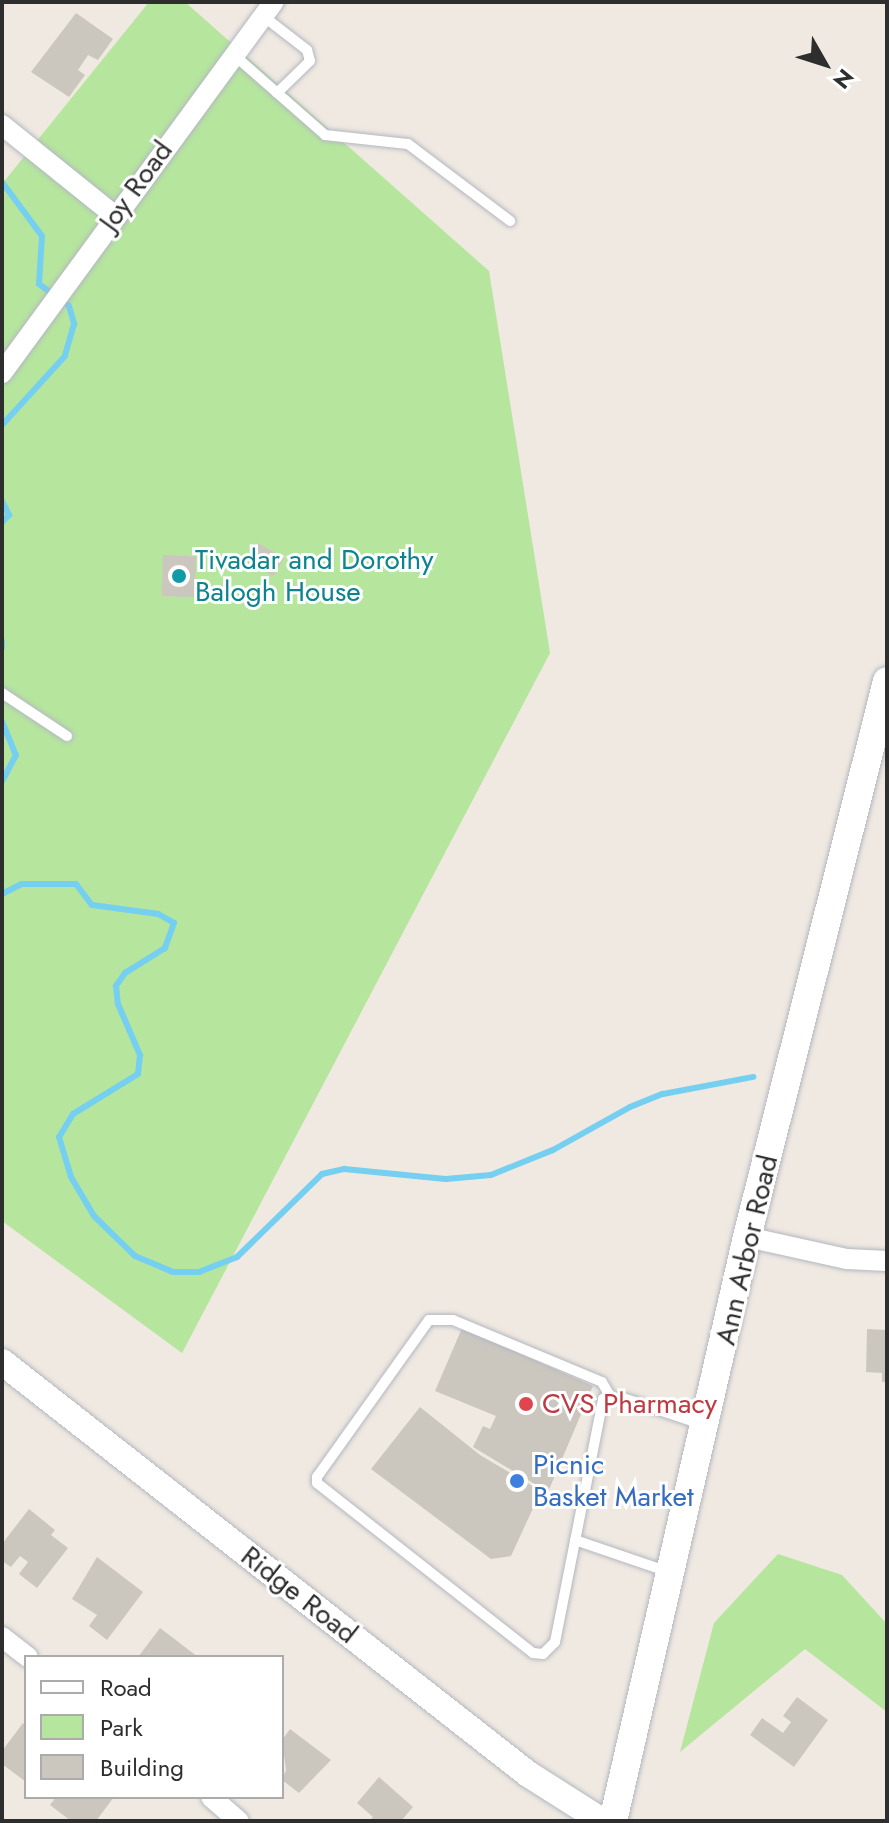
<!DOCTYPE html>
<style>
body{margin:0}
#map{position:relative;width:889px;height:1823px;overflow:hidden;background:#efe9e1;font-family:Jost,sans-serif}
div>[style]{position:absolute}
.green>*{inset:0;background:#b6e59e}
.stream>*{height:6px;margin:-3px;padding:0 3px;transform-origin:3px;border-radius:3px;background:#75cff0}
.building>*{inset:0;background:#cbc7bf;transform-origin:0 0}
.roads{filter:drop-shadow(0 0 2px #b4b7c1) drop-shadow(0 0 2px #b4b7c1)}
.service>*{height:10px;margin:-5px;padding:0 5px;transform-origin:5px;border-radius:5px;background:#fff}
.minor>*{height:20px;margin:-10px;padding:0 10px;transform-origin:10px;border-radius:10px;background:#fff}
.tertiary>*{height:26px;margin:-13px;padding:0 13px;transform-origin:13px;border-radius:13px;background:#fff}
.secondary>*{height:28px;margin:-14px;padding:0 14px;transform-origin:14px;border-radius:14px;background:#fff}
.dots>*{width:22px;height:22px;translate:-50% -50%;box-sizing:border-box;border:4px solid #fff;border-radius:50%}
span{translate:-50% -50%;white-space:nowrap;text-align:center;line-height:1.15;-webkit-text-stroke:6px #fff;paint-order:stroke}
.street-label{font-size:28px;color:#2e2e2e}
.culture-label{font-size:28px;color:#0d838f}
.left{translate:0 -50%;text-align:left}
.health-label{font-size:28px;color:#be3a42}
.shop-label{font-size:28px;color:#366cbe}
.frame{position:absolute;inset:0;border:4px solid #2e2e2e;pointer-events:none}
.legend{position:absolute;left:24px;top:1655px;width:260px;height:144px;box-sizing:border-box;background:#fff;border:2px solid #ababab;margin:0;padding:10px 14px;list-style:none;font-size:24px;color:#2e2e2e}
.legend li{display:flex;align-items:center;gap:16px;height:40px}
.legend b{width:40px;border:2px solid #ababab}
.north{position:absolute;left:785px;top:24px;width:80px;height:80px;-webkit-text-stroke:6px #fff;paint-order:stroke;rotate:129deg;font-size:22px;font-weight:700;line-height:32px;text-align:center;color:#2e2e2e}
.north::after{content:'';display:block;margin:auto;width:28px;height:36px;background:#2e2e2e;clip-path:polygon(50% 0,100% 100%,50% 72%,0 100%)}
</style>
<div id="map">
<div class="green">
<i style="clip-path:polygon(149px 2px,185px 2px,489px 271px,550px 653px,182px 1353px,2px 1221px,2px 184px)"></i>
<i style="clip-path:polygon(778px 1554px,842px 1575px,887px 1624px,887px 1712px,805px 1649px,680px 1752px,714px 1623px)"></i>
</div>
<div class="stream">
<i style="left:2px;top:182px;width:67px;rotate:53.5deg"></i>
<i style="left:42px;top:236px;width:48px;rotate:93.6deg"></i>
<i style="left:39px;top:284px;width:37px;rotate:36deg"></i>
<i style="left:69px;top:306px;width:19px;rotate:74deg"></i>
<i style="left:74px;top:324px;width:33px;rotate:106deg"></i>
<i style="left:65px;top:356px;width:93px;rotate:132.4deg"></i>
<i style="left:2px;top:501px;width:16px;rotate:63deg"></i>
<i style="left:9px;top:515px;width:10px;rotate:135deg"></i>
<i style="left:2px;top:641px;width:7px;rotate:90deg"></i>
<i style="left:2px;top:721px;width:37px;rotate:68deg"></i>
<i style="left:16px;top:755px;width:30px;rotate:118deg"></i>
<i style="left:2px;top:894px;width:22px;rotate:-27deg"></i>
<i style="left:22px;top:884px;width:54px"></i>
<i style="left:76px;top:884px;width:26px;rotate:53deg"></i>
<i style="left:92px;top:905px;width:67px;rotate:7.8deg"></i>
<i style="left:158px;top:914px;width:18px;rotate:29deg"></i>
<i style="left:174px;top:923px;width:27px;rotate:110deg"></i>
<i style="left:165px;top:948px;width:47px;rotate:148deg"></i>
<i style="left:125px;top:973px;width:16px;rotate:125deg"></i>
<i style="left:116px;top:986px;width:18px;rotate:84deg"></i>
<i style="left:118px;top:1004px;width:56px;rotate:66.7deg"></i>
<i style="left:140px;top:1055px;width:19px;rotate:96deg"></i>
<i style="left:138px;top:1074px;width:76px;rotate:148.4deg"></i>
<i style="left:73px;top:1114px;width:27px;rotate:121deg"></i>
<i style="left:59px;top:1137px;width:42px;rotate:73.3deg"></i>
<i style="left:71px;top:1177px;width:45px;rotate:59.5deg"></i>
<i style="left:94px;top:1216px;width:57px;rotate:44.3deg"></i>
<i style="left:135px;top:1256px;width:41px;rotate:22.8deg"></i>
<i style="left:173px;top:1272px;width:26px"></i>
<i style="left:199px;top:1272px;width:41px;rotate:-21.5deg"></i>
<i style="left:237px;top:1257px;width:119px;rotate:-44.3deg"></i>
<i style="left:322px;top:1174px;width:23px;rotate:-13deg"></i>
<i style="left:344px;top:1169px;width:102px;rotate:5.6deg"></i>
<i style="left:446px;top:1179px;width:45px;rotate:-5.1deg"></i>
<i style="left:491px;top:1175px;width:67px;rotate:-22deg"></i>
<i style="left:553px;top:1150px;width:88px;rotate:-29.2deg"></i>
<i style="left:630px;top:1107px;width:35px;rotate:-22deg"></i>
<i style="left:663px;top:1094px;width:92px;rotate:-10.7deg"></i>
</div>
<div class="building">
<i style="clip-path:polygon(76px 13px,113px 39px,98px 60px,88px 55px,78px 70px,85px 75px,69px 97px,31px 72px)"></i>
<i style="left:258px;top:543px;width:30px;height:21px;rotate:30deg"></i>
<i style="left:163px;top:555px;width:33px;height:41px;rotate:2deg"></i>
<i style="clip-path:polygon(462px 1328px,593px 1386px,548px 1492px,473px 1447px,483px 1426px,490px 1429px,496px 1416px,435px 1391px)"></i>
<i style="clip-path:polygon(867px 1329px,887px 1330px,887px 1382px,882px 1382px,882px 1373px,866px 1372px)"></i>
<i style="clip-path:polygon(420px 1407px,480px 1455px,541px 1491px,511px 1556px,491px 1559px,371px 1469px)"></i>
<i style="clip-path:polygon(29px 1509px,55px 1530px,51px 1535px,68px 1548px,37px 1588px,19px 1574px,28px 1562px,20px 1556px,11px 1567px,2px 1561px,2px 1544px)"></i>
<i style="clip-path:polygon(97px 1557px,143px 1592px,107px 1640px,89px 1626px,97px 1615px,72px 1599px)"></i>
<i style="clip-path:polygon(160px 1628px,198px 1657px,138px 1657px)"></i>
<i style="clip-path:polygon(797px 1697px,828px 1720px,794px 1767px,750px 1735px,762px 1718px,783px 1733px,791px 1722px,783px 1716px)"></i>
<i style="clip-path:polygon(23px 1723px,26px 1726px,26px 1782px,2px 1764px,2px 1751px)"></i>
<i style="clip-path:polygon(290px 1729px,331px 1760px,299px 1793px,282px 1780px,286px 1770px,282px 1740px)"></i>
<i style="clip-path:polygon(379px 1777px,413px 1807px,401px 1821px,369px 1821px,373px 1817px,357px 1803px)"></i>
<i style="clip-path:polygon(56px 1797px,114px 1797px,96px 1821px,71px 1821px,50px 1805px)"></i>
</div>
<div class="roads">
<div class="service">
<i style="left:263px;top:16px;width:56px;rotate:37.7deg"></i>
<i style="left:307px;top:50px;width:11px;rotate:75deg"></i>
<i style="left:310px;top:61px;width:46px;rotate:135.9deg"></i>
<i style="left:234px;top:55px;width:121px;rotate:41.3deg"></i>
<i style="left:325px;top:135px;width:83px;rotate:6.2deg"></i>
<i style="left:408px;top:144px;width:128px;rotate:37deg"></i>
<i style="left:2px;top:693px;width:78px;rotate:33.5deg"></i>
<i style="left:610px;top:1396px;width:16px;rotate:-120deg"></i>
<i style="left:602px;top:1382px;width:161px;rotate:-157.4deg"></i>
<i style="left:453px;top:1320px;width:24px;rotate:180deg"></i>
<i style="left:429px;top:1320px;width:193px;rotate:125.5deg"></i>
<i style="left:317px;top:1477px;width:6px;rotate:90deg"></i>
<i style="left:317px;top:1483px;width:275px;rotate:38.2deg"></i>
<i style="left:533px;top:1653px;width:10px;rotate:6deg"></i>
<i style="left:543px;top:1654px;width:17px;rotate:-45deg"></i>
<i style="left:555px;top:1642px;width:248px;rotate:-78.8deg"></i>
<i style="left:603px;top:1399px;width:20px;rotate:-3deg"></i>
<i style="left:623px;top:1398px;width:82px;rotate:18.4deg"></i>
<i style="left:575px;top:1540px;width:99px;rotate:18.8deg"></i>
</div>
<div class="minor">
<i style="left:2px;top:125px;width:144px;rotate:38.8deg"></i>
<i style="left:2px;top:373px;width:460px;rotate:-53.8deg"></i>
<i style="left:747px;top:1237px;width:102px;rotate:12.4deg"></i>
<i style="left:847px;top:1259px;width:40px;rotate:2.9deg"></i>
<i style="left:2px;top:1637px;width:33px;rotate:38deg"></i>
<i style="left:211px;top:1797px;width:37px;rotate:41deg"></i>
</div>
<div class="tertiary">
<i style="left:2px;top:1362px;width:668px;rotate:38.07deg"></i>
<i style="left:528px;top:1774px;width:88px;rotate:32.4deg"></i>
</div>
<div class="secondary">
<i style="left:613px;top:1821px;width:599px;rotate:-77.08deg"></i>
<i style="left:747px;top:1237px;width:573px;rotate:-75.87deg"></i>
</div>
</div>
<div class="dots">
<i style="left:179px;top:576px;background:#0f9aa8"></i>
<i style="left:526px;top:1404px;background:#e0444e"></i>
<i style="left:517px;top:1481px;background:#3f7fe0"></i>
</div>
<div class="street-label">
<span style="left:136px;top:186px;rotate:-54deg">Joy Road</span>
<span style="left:747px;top:1250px;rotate:-77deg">Ann Arbor Road</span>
<span style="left:299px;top:1595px;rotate:38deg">Ridge Road</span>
</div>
<div class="culture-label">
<span class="left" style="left:195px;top:576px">Tivadar and Dorothy<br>Balogh House</span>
</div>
<div class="health-label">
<span class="left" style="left:542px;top:1404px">CVS Pharmacy</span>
</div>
<div class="shop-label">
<span class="left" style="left:533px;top:1481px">Picnic<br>Basket Market</span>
</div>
<div class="frame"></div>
<ul class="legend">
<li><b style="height:10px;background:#fff"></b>Road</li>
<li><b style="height:22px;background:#b6e59e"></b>Park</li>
<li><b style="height:22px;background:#cbc7bf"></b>Building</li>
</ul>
<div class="north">N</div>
</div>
